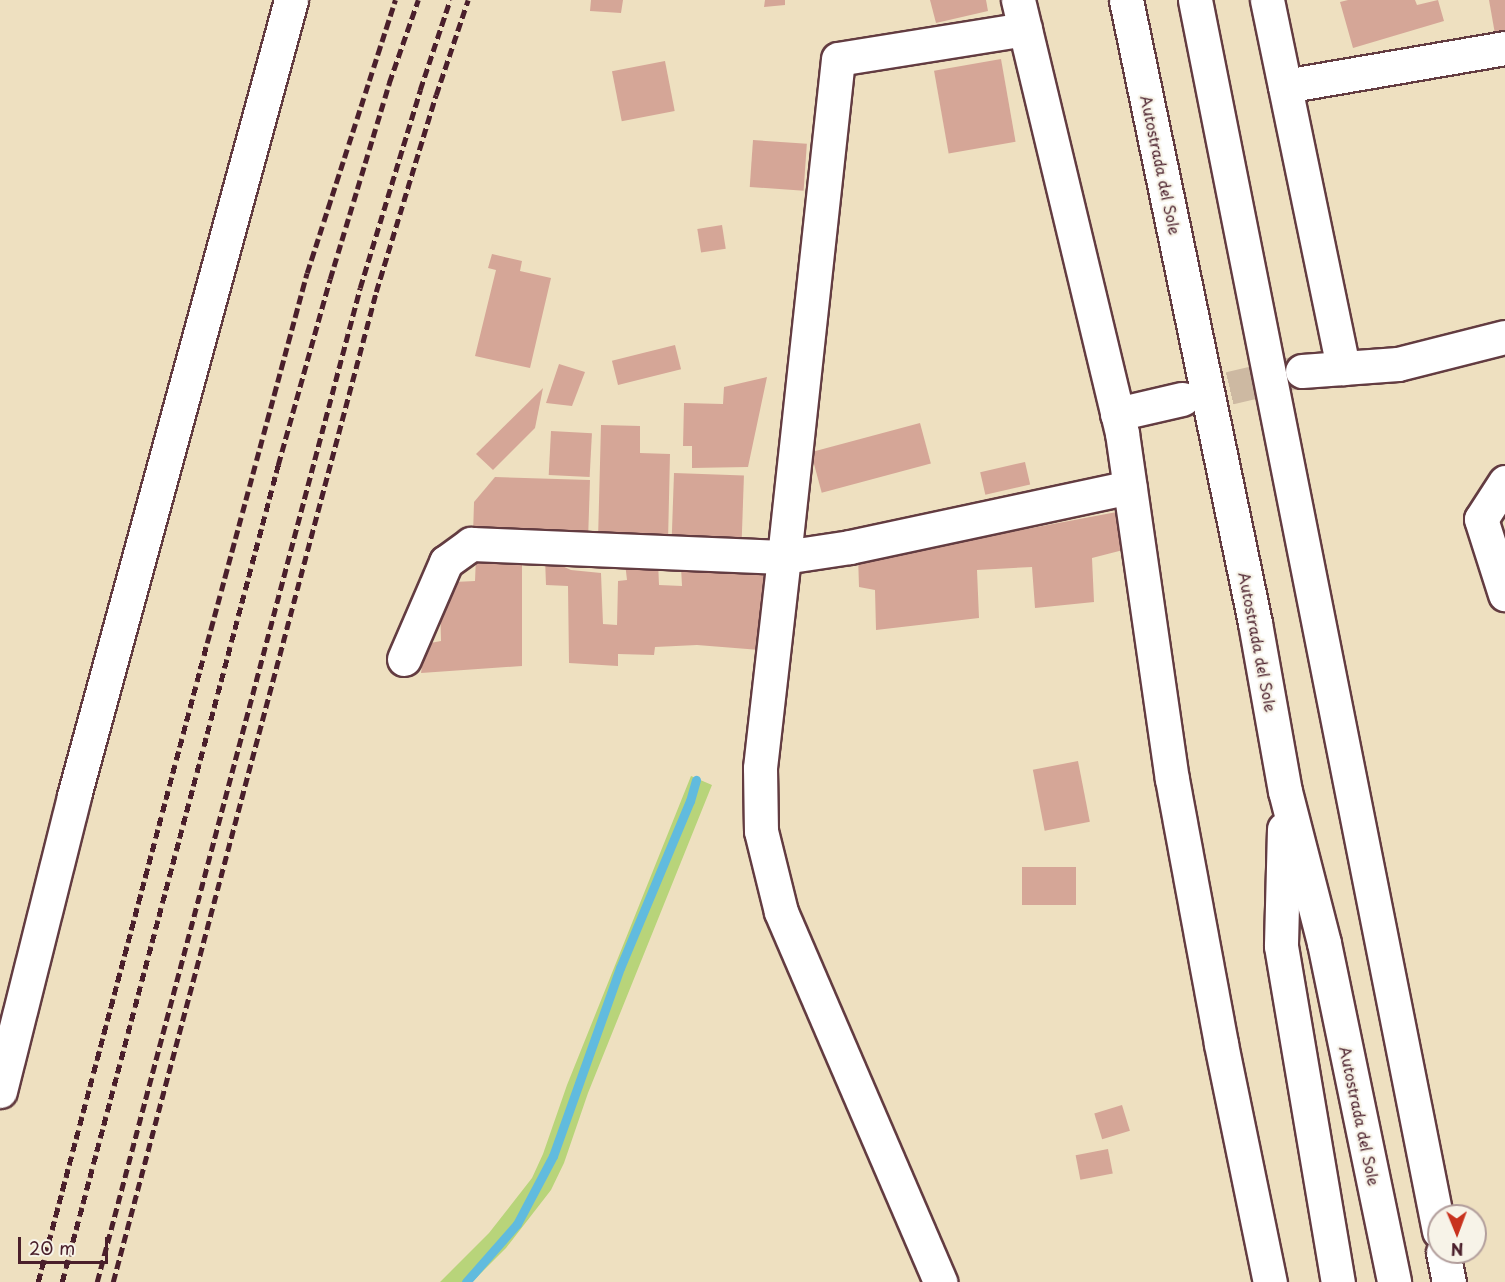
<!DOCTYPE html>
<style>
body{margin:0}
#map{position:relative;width:1505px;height:1282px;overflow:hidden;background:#eee0c0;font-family:"Playpen Sans",sans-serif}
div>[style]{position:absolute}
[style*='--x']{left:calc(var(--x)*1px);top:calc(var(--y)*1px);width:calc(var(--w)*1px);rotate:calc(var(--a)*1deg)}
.green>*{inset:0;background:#b8d47a}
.stream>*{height:9px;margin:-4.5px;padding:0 4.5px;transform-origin:4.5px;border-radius:4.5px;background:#61bbde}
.building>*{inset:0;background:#d5a697;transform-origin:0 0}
.minor-tunnel>*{height:33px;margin-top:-16.5px;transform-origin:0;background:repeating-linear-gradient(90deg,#cdb9a2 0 33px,transparent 0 49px)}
.roads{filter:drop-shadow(2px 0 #633c41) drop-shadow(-2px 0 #633c41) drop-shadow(0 2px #633c41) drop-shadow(0 -2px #633c41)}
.minor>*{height:33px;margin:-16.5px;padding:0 16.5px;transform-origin:16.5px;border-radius:16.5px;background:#fff}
.highway>*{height:33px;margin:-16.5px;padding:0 16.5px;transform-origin:16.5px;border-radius:16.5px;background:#fff}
.rail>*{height:4.5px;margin-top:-2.25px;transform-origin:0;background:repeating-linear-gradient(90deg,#4a1f2b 0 9px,transparent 0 13.5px)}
span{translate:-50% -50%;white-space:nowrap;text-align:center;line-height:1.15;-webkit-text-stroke:4.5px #f7f3e8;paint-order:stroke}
.street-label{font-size:15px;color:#4a1f2b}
.north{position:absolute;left:1427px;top:1204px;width:60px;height:60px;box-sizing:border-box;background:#f7f3e8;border:2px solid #b29e9c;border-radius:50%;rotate:179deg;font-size:16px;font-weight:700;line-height:24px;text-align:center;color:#4a1f2b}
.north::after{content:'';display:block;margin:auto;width:21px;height:27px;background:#c8321e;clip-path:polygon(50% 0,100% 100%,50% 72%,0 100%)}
.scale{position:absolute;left:18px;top:1237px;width:90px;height:27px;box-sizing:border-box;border:3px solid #4a1f2b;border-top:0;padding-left:8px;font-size:18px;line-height:21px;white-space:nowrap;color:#4a1f2b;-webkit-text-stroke:4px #f7f3e8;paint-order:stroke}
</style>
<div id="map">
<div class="green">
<div style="clip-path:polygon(691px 776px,712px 785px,588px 1093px,564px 1163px,551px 1190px,506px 1248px,472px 1282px,440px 1282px,489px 1233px,532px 1178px,543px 1154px,567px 1085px)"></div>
</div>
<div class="stream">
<div style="--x:466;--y:1282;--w:77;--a:-48.7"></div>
<div style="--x:517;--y:1224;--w:77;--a:-62.1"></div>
<div style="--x:553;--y:1156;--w:200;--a:-70.4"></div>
<div style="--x:620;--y:968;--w:181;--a:-67.3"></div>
<div style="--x:690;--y:801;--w:22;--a:-74"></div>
</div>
<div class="building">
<div style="clip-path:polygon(591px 0,623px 0,621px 13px,590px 11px)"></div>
<div style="clip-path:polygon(765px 0,785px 0,785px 5px,764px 7px)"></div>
<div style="clip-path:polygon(930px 0,986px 0,988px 11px,936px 23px)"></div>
<div style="clip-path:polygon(1348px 0,1415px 0,1417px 5px,1438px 0,1444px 21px,1353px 48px,1340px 2px)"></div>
<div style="clip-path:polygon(1489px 0,1505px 0,1505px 32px,1495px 34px)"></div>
<div style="left:1001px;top:59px;width:84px;height:68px;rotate:80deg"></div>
<div style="left:665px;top:61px;width:51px;height:54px;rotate:79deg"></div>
<div style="left:753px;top:140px;width:54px;height:47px;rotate:4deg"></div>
<div style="left:722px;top:225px;width:24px;height:25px;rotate:81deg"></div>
<div style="clip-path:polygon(492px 254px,522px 261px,520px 271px,551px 278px,530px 368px,475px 356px,496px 270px,488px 268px)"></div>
<div style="left:675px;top:345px;width:25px;height:65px;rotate:76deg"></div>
<div style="clip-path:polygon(559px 364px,585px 372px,572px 406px,546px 403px)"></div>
<div style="clip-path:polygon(767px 377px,748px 467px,692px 468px,692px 446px,683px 446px,684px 403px,723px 404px,724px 387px)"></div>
<div style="clip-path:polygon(543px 388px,535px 428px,493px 470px,476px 454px)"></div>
<div style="left:920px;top:423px;width:42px;height:113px;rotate:75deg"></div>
<div style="clip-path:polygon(601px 425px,640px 426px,640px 453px,670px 454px,668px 542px,598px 540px)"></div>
<div style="left:551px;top:431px;width:41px;height:44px;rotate:3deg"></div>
<div style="left:1025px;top:462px;width:23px;height:46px;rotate:77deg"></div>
<div style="left:674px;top:473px;width:70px;height:66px;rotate:2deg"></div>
<div style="clip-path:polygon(495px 477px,590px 480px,588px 541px,473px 534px,474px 502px)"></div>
<div style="clip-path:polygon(1122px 511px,1127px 549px,1092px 558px,1094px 602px,1035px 608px,1032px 567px,977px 570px,979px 618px,876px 630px,875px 590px,859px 587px,858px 555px,927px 548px)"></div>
<div style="clip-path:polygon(522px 556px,522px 666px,421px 673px,425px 644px,441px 641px,440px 601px,454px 582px,475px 581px,476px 557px)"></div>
<div style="clip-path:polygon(545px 558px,571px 570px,601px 573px,603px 624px,617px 625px,618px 581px,627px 580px,625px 563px,658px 561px,659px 585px,682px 586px,681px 567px,764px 570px,760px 650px,697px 645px,655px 647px,654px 655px,618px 654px,618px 666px,569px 663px,568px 586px,546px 585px)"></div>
<div style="left:1078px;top:761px;width:62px;height:46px;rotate:79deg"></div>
<div style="left:1022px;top:867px;width:54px;height:38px"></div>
<div style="left:1122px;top:1105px;width:27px;height:29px;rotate:73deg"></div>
<div style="left:1108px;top:1149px;width:25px;height:33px;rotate:79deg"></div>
</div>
<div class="minor-tunnel">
<div style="--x:1182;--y:399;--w:118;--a:-13.2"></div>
</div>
<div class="roads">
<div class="minor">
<div style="--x:1018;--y:0;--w:445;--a:76.5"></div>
<div style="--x:1122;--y:433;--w:350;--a:81.8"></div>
<div style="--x:1172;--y:779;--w:269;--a:79.5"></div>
<div style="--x:1221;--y:1044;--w:243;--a:78.4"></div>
<div style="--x:1267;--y:0;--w:376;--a:78.3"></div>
<div style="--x:1025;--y:29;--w:189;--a:170.9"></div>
<div style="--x:838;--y:59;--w:501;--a:96.19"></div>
<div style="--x:784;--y:557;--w:67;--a:-8.6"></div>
<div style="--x:850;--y:547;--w:286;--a:-12.1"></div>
<div style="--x:1285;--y:86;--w:223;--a:-9.8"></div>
<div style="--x:1302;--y:371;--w:96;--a:-4.2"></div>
<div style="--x:1398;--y:364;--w:110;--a:-14.2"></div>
<div style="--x:1117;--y:414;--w:67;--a:-13"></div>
<div style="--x:1505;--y:482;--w:44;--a:123"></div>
<div style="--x:1481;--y:519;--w:79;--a:72.3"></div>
<div style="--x:404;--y:659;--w:106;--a:-66.6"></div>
<div style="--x:446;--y:562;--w:31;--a:-36"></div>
<div style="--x:471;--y:544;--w:313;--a:2.4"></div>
<div style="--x:784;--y:557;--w:212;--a:96.5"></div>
<div style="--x:760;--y:768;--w:63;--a:89.1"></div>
<div style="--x:761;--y:831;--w:83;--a:76.1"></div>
<div style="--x:781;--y:912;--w:403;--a:66.7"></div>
<div style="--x:0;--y:1091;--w:304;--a:-75.9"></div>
<div style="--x:74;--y:796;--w:825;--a:-74.75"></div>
</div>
<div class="highway">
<div style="--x:1126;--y:0;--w:636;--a:78.3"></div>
<div style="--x:1255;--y:623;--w:171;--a:79.9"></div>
<div style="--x:1285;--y:791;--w:157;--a:75.6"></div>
<div style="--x:1324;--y:943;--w:346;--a:78.3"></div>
<div style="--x:1195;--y:0;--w:1255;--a:78.79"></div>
<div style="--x:1284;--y:829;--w:117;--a:91.5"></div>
<div style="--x:1281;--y:946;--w:341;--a:80.4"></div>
<div style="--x:1443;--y:1252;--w:31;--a:79"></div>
</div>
</div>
<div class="rail">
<div style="--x:38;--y:1282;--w:661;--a:-75.19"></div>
<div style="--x:207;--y:643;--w:383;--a:-74.9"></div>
<div style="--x:307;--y:273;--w:287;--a:-72.1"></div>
<div style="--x:62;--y:1282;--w:845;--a:-75.19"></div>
<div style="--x:278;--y:465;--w:193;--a:-74.4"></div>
<div style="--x:330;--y:279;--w:205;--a:-73.2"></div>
<div style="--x:389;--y:83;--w:88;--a:-70.7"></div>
<div style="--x:97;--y:1282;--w:1028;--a:-75.18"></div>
<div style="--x:360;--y:288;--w:207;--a:-73.1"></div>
<div style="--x:420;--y:90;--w:95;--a:-71.6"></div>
<div style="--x:113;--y:1282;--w:1024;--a:-75.12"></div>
<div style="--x:376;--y:292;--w:206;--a:-73.1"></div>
<div style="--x:436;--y:95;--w:100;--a:-71.4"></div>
</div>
<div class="street-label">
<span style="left:1161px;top:165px;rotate:78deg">Autostrada del Sole</span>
<span style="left:1258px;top:642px;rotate:79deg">Autostrada del Sole</span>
<span style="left:1360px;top:1116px;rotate:78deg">Autostrada del Sole</span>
</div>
<div class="north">N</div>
<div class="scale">20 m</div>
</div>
